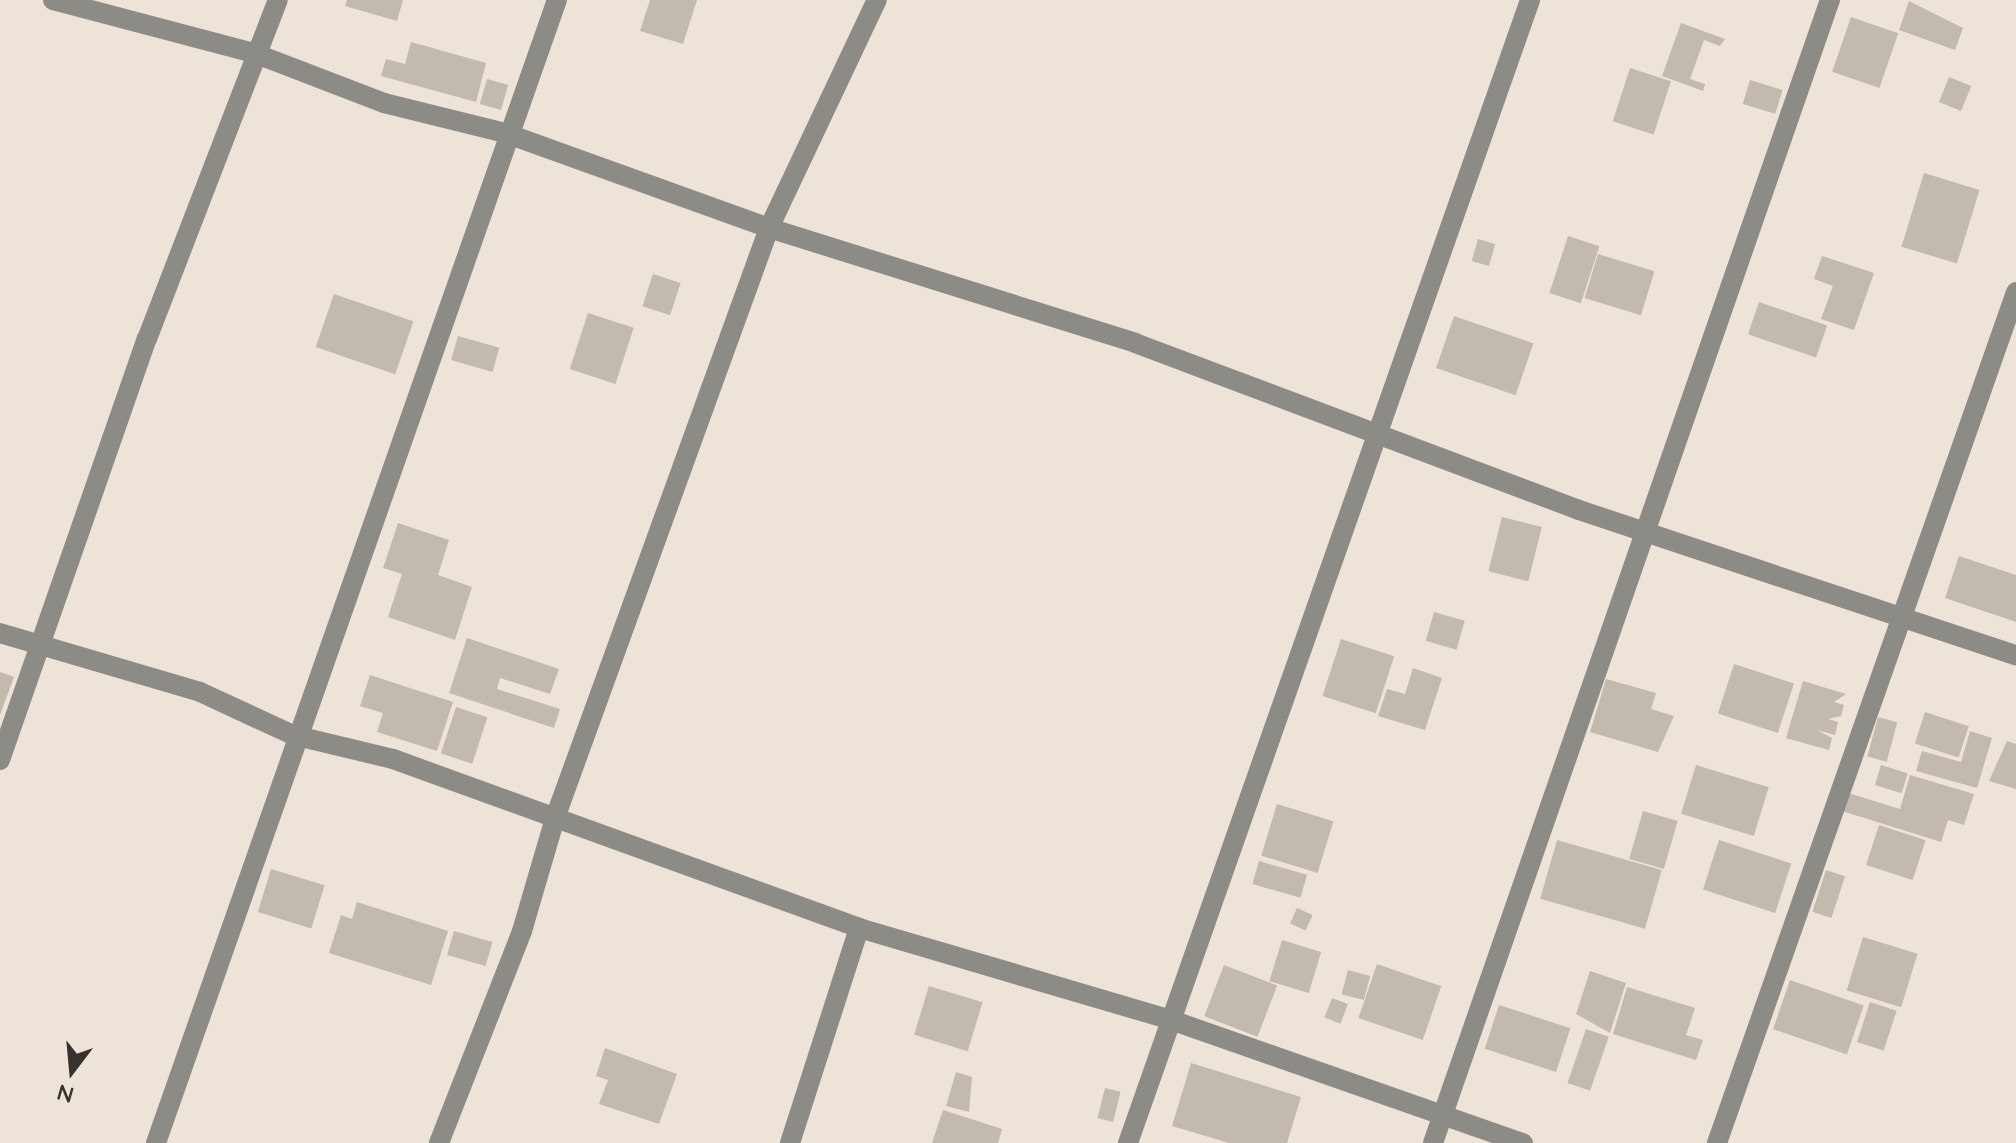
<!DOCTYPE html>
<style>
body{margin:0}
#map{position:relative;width:2016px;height:1143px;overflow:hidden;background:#ede3d8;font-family:Quicksand,sans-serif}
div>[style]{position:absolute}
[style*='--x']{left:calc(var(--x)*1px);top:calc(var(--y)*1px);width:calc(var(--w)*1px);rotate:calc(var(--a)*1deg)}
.building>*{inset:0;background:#c2baae;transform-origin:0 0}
.minor>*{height:20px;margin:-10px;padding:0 10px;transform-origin:10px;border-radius:10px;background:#8d8b86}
span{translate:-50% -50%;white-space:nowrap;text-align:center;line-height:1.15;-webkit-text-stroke:8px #ede3d8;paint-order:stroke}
.north{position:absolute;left:32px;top:1031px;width:80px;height:80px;-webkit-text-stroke:6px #ede3d8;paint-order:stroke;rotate:196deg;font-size:22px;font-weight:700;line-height:32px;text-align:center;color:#36322e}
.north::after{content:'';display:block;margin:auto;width:28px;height:36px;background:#36322e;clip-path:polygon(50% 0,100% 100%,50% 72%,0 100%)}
</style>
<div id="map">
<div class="building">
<div style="clip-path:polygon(347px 0,403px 0,397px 21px,345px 6px)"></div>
<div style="clip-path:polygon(650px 0,697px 0,683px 44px,640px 31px)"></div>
<div style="clip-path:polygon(1909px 1px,1963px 28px,1955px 50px,1899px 30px)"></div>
<div style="left:1851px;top:17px;width:50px;height:58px;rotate:19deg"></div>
<div style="clip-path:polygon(1681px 23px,1725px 39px,1720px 46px,1704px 40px,1690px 79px,1705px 84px,1703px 91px,1662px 76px)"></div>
<div style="clip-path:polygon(411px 42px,486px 63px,476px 102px,381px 76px,386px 59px,405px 64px)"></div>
<div style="left:1630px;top:68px;width:43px;height:56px;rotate:18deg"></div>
<div style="left:1949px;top:77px;width:24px;height:27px;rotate:22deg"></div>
<div style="left:487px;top:79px;width:22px;height:26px;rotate:16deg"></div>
<div style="left:1750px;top:80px;width:34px;height:25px;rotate:17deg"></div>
<div style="left:1924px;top:173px;width:58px;height:77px;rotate:17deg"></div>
<div style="left:1568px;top:236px;width:33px;height:60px;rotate:18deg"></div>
<div style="left:1478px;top:239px;width:18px;height:23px;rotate:16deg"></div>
<div style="left:1598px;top:254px;width:59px;height:46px;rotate:17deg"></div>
<div style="clip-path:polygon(1822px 256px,1874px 273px,1854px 330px,1821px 319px,1833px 286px,1814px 279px)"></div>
<div style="left:653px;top:274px;width:29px;height:34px;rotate:18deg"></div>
<div style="left:334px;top:294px;width:84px;height:56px;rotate:19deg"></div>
<div style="left:1759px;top:302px;width:72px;height:34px;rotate:19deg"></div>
<div style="left:588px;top:313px;width:48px;height:59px;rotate:18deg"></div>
<div style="left:1454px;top:316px;width:84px;height:55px;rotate:19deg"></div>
<div style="left:458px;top:336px;width:43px;height:25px;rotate:16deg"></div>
<div style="left:1502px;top:517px;width:41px;height:56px;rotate:14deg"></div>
<div style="clip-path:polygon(398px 523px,449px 540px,438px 575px,472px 587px,455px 640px,388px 617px,402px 574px,383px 568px)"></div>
<div style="clip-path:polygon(1959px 556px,2016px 575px,2016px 622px,1945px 598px)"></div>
<div style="left:1434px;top:612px;width:32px;height:30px;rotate:16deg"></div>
<div style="clip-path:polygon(467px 638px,559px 669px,550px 694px,500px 678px,497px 689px,560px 709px,554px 728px,449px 693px)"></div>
<div style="left:1341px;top:639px;width:56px;height:60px;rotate:18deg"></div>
<div style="left:1734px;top:664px;width:63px;height:52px;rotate:18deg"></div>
<div style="clip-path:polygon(1413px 668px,1442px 678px,1425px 730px,1378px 716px,1387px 689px,1405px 694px)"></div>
<div style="clip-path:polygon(0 672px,14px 677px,0 715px)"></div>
<div style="clip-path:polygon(370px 675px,453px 702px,437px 751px,377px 732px,383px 713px,360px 706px)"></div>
<div style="clip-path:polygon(1606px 679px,1656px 693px,1651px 709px,1674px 716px,1658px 752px,1590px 732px)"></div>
<div style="clip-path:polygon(1803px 681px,1846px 694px,1834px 702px,1844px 705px,1841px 716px,1828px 719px,1838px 722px,1835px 735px,1817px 730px,1832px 738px,1829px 750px,1786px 738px)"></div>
<div style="left:456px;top:707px;width:33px;height:49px;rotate:18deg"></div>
<div style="left:1925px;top:712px;width:46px;height:33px;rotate:18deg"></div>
<div style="left:1878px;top:717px;width:20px;height:41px;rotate:15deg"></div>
<div style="clip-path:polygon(1970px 731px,1992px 738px,1977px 788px,1916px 771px,1922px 751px,1961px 762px)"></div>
<div style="clip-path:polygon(2007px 741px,2016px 744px,2016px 789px,1989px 781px)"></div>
<div style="left:1696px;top:765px;width:76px;height:51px;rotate:17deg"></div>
<div style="left:1881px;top:765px;width:28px;height:21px;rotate:17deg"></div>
<div style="clip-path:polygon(1910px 775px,1974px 794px,1964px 825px,1948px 820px,1941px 842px,1842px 811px,1848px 793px,1900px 809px)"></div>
<div style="left:1277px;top:804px;width:59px;height:54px;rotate:17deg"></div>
<div style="left:1643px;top:811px;width:36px;height:50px;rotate:16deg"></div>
<div style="left:1879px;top:825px;width:49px;height:42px;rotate:18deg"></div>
<div style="left:1557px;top:840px;width:109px;height:61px;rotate:16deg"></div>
<div style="left:1719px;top:840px;width:76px;height:52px;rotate:18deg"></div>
<div style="left:1259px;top:861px;width:50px;height:24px;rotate:16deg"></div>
<div style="left:271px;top:869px;width:56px;height:45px;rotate:17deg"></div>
<div style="left:1826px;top:870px;width:20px;height:44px;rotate:18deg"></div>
<div style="clip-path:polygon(357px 902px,448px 931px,431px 985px,329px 953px,341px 915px,352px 919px)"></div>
<div style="left:1297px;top:908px;width:17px;height:17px;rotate:24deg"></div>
<div style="left:454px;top:931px;width:40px;height:25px;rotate:16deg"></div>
<div style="left:1863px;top:937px;width:57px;height:56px;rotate:17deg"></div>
<div style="left:1282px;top:940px;width:41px;height:43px;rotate:17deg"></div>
<div style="left:1377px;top:964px;width:68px;height:57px;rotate:19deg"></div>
<div style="left:1224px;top:965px;width:57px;height:55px;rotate:21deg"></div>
<div style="left:1348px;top:970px;width:23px;height:25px;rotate:15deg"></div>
<div style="clip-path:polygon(1590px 971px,1626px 983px,1610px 1033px,1576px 1014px)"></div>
<div style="left:1790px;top:980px;width:78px;height:52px;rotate:19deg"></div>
<div style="left:929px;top:986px;width:56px;height:51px;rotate:17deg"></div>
<div style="clip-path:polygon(1627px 987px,1695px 1008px,1686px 1035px,1703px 1040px,1696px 1060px,1613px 1034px)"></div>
<div style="left:1332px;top:998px;width:17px;height:21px;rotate:21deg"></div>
<div style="left:1870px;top:1002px;width:28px;height:42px;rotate:18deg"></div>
<div style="left:1499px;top:1005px;width:75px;height:46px;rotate:18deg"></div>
<div style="left:1586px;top:1029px;width:24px;height:57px;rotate:19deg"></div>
<div style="clip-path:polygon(605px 1048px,677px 1074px,659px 1124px,599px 1104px,608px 1080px,596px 1076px)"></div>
<div style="clip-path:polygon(1191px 1063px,1301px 1097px,1287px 1143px,1229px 1143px,1172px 1126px)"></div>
<div style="clip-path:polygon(956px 1072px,972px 1077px,969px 1112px,946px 1106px)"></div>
<div style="left:1105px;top:1088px;width:16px;height:31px;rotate:14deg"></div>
<div style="clip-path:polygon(943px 1110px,1002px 1129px,998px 1143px,932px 1143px)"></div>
</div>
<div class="minor">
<div style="--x:53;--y:0;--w:208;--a:14.8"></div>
<div style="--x:254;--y:53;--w:139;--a:21"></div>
<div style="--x:384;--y:103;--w:125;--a:13.9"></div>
<div style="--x:505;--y:133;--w:281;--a:19.8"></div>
<div style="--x:769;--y:228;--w:384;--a:17.4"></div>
<div style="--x:1135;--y:343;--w:474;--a:20.6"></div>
<div style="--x:1579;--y:510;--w:460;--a:18.4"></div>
<div style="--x:0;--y:633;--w:209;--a:16.4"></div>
<div style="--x:200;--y:692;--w:102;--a:24.8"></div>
<div style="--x:293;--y:735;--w:103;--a:13.5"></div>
<div style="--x:393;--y:759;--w:496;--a:19.9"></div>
<div style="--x:859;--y:928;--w:325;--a:16.4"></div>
<div style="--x:1171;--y:1020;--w:373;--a:19.3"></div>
<div style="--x:0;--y:760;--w:446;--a:-70.8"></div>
<div style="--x:147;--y:339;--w:363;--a:-68.9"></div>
<div style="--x:156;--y:1143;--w:1211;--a:-70.67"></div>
<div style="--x:439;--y:1143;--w:228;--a:-68.6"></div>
<div style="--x:522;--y:931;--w:118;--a:-73.7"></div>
<div style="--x:555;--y:818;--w:628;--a:-70.06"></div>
<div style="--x:769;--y:228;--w:252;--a:-64.7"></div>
<div style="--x:790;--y:1143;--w:226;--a:-72.2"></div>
<div style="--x:1128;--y:1143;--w:1212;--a:-70.62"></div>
<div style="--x:1433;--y:1143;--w:1210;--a:-70.85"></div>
<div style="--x:1717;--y:1143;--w:902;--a:-70.64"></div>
</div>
<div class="north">N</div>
</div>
